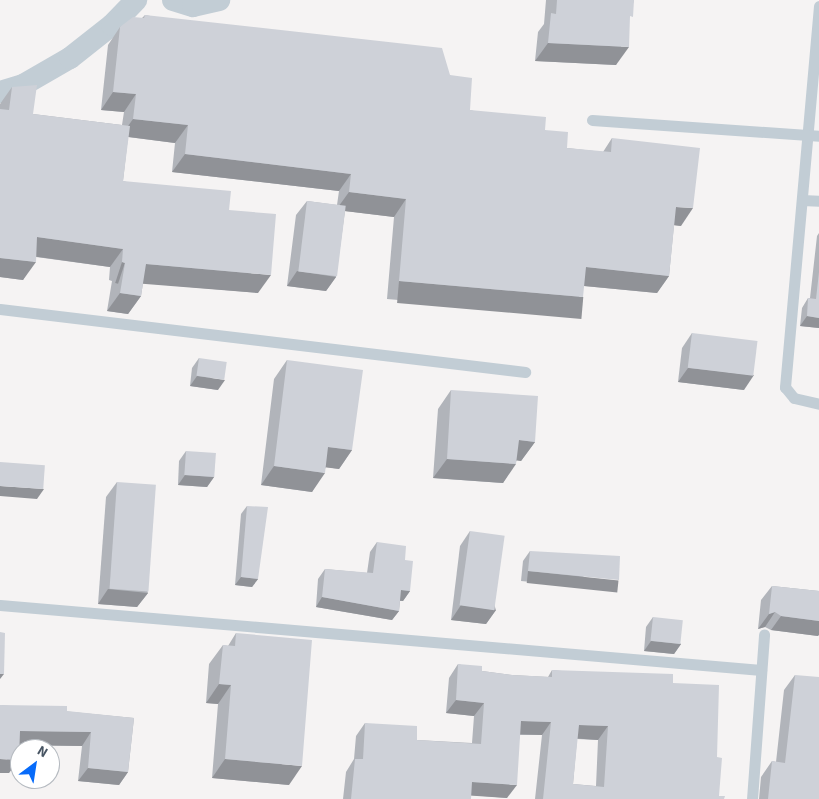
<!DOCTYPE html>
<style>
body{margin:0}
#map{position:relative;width:819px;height:799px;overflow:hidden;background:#f5f3f3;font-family:"Source Sans 3",sans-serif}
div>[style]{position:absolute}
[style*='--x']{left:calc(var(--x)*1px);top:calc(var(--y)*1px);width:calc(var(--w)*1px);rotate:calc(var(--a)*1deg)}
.lane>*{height:11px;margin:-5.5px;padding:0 5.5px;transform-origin:5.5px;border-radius:5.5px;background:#c2cdd5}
.street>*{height:22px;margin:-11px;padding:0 11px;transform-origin:11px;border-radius:11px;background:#c2cdd5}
.wall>*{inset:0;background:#b1b4ba}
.shaded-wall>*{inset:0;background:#909297;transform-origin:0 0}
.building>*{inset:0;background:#ced1d8;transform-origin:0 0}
span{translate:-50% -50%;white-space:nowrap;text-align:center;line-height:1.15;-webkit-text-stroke:4px #fff;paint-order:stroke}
.north{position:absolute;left:10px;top:739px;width:50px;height:50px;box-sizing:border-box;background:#fff;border:1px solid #b6bbc1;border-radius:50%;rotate:31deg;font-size:14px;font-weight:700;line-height:20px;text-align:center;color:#485563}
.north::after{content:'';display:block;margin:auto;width:18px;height:22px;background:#076bfa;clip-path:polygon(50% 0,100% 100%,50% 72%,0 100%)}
</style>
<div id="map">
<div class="lane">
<div style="--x:819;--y:6;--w:383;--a:95.1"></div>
<div style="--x:785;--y:387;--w:14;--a:51"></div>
<div style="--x:794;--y:398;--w:26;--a:13"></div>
<div style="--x:592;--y:120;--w:228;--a:4"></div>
<div style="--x:802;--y:200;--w:17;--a:3"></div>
<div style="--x:0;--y:309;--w:529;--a:6.84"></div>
<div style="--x:0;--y:605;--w:764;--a:4.88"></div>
<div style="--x:752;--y:799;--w:165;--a:-85.8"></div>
</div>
<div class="street">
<div style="--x:173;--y:0;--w:21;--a:17"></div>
<div style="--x:193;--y:6;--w:27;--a:-13"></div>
<div style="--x:0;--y:92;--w:24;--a:-17"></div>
<div style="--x:23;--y:85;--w:54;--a:-29.9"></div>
<div style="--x:70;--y:58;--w:53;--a:-38.2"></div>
<div style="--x:112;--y:25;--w:35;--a:-46"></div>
</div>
<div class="wall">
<div style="clip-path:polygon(546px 0,634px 0,616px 65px,535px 61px,538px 32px,544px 24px)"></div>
<div style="clip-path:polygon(145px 15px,450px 75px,470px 110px,545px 130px,567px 148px,603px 152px,612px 138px,681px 226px,674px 225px,669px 276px,657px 293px,584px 286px,571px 315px,387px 299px,394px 217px,345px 211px,336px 277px,326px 291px,287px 286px,296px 215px,307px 201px,337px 205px,339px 191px,172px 172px,175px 143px,128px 137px,123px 181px,229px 210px,258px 293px,143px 283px,141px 296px,128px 314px,107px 311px,112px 281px,109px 280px,110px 267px,36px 257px,23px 280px,0 277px,0 104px,12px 87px,33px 114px,122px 125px,124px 112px,101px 110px,108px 45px,120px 27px,142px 18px)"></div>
<div style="clip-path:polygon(819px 233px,819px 328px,800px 326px,802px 308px,808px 298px,810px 298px,817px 236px)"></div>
<div style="clip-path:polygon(692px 333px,744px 390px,678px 382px,682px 348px)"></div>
<div style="clip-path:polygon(199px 358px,218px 390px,190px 386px,192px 368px)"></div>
<div style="clip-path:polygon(287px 360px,352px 450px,339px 469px,326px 467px,312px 492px,261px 485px,274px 379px)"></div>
<div style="clip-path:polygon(451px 390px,535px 442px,521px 461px,517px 460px,503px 483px,433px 478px,438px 409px)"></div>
<div style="clip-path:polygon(186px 451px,214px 477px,207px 487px,178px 485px,179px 461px)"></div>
<div style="clip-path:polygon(117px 482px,148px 593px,137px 607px,98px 604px,106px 497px)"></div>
<div style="clip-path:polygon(247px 506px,258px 579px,252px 587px,235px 585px,241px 514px)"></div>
<div style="clip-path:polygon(470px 531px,496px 610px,486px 624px,451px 620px,460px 546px)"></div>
<div style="clip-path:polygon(377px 542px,405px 560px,410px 591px,403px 601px,400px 601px,399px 611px,392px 620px,316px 607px,318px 579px,325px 569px,367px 573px,370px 552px)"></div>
<div style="clip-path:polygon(530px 551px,612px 590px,521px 581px,523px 561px)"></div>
<div style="clip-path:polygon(772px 586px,819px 591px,818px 636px,771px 630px,765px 627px,758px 629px,761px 600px)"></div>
<div style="clip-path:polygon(653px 617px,681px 644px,674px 654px,644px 651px,646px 627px)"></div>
<div style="clip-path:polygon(236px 633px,289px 785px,212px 778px,218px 704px,206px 703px,209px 664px,223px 645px,228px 646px)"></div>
<div style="clip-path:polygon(evenodd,458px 664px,482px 671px,512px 675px,548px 677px,552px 670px,673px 683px,717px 757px,719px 796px,724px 799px,535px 799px,542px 735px,520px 735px,507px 798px,471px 795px,471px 799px,343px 799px,346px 772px,354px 759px,356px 736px,365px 723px,417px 740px,472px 743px,474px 716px,446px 713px,449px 678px,458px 664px,577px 739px,598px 740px,596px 786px,573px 784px,577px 739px)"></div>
<div style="clip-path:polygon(795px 675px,819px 799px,759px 799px,761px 777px,772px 761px,776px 762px,784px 690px)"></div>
<div style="clip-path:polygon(0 705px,134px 718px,128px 772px,119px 785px,78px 781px,82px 746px,20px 745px,9px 773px)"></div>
</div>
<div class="shaded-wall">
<div style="clip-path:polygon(548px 43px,629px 47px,616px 65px,535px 61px)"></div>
<div style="clip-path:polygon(113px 92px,136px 94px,124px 112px,101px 110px)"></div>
<div style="clip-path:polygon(133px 119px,188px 125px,175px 143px,121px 136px)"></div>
<div style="clip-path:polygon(185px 154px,351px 174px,339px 191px,172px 172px)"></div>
<div style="clip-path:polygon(349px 192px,406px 199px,394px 217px,336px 210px)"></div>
<div style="clip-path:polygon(676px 207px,693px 208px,681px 226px,664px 224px)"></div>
<div style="clip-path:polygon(37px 237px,123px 249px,110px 267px,24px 255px)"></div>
<div style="clip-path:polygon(0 258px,36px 262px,23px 280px,0 277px)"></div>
<div style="left:122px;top:262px;width:3px;height:22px;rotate:18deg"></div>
<div style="clip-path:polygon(146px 264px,271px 275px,258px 293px,133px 283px)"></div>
<div style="clip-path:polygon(586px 267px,669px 276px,657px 293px,574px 285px)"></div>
<div style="clip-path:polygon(297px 271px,336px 277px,326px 291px,287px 286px)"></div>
<div style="left:399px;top:281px;width:185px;height:22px;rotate:5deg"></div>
<div style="clip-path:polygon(120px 293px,141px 296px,128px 314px,107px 311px)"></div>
<div style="clip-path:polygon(807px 316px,819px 318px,819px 328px,800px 326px)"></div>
<div style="clip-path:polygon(688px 368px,754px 375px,744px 390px,678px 382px)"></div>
<div style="clip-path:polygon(197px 376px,225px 380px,218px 390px,190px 386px)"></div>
<div style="clip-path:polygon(519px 440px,535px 442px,521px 461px,506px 459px)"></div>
<div style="clip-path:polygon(328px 447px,352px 450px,339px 469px,315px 466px)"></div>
<div style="clip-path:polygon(447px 459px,516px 464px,503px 483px,433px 478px)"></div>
<div style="clip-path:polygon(274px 466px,325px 473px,312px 492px,261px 485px)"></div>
<div style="clip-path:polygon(185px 475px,214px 477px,207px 487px,178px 485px)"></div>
<div style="clip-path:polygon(0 486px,44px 489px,37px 499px,0 496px)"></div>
<div style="left:528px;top:571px;width:91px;height:12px;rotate:6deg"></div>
<div style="clip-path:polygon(241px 577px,258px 579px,252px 587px,235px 585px)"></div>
<div style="clip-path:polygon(108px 589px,148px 593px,137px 607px,98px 604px)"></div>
<div style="clip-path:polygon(401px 590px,410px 591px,403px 601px,394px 600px)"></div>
<div style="clip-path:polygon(322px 597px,399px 611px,392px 620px,316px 607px)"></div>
<div style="clip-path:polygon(461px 605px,496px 610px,486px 624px,451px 620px)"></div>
<div style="clip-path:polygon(775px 612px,765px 627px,758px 629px,769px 614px)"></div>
<div style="clip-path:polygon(781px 616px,819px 621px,819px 635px,818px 636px,771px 630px)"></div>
<div style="clip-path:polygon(651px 641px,681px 644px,674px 654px,644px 651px)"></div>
<div style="clip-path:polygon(0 674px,4px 674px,0 679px)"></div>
<div style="clip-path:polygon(219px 684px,231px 685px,218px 704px,206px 703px)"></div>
<div style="clip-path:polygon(456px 700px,484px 703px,474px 716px,446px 713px)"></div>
<div style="clip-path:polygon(521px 721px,551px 722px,542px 735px,512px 734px)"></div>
<div style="clip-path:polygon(579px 725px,608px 726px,598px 740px,570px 738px)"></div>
<div style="clip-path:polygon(20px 731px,91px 732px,82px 746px,11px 745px)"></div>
<div style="clip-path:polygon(0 759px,19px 760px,9px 773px,0 773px)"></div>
<div style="clip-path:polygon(225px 759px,302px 766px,289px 785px,212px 778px)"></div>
<div style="clip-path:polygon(88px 768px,128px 772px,119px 785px,78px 781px)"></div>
<div style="clip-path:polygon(472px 782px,517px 785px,507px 798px,462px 795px)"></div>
</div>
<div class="building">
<div style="clip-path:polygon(557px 0,634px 0,633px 17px,630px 16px,629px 47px,548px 43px,551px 13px,556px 14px)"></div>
<div style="clip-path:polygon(145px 15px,442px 48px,450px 75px,472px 78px,470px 110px,546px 117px,545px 130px,568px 132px,567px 148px,611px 152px,612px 138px,700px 148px,693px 208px,676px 207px,669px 276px,586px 267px,583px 297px,399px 281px,406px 199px,349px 192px,351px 174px,185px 154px,188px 125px,133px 119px,136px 94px,113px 92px,120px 27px,133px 17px,144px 18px)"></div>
<div style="clip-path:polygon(37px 85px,33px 114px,130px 126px,123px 181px,231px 191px,229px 210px,276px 214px,271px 275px,146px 264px,141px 296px,120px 293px,125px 263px,122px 262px,123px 249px,37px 237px,36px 262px,0 258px,0 109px,9px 110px,12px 87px)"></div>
<div style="left:307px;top:201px;width:39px;height:71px;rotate:7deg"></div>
<div style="clip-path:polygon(819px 272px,819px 318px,807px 316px,808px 298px,816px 299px)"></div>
<div style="left:692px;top:333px;width:66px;height:35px;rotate:7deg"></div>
<div style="left:199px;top:358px;width:28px;height:18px;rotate:8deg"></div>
<div style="clip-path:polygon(287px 360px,363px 370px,352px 450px,328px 447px,325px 473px,274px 466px)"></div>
<div style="clip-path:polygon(451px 390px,538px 396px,535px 442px,519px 440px,516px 464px,447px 459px)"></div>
<div style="left:186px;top:451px;width:30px;height:24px;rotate:4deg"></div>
<div style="left:0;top:462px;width:45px;height:24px;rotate:4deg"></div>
<div style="left:117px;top:482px;width:39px;height:107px;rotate:4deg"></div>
<div style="clip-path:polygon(247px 506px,268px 507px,258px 579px,241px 577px)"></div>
<div style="left:470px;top:531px;width:35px;height:75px;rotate:8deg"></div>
<div style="clip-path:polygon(377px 542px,406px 546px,405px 560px,413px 561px,410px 591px,401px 590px,399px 611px,322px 597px,325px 569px,373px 573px)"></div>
<div style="clip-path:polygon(530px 551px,620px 556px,619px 580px,528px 571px)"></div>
<div style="clip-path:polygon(772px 586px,819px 591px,819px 621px,781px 616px,775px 612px,769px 614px)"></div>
<div style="left:653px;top:617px;width:30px;height:24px;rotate:6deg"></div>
<div style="clip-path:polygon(0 632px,5px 633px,4px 674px,0 674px)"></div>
<div style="clip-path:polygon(236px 633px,312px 640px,302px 766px,225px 759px,231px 685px,219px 684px,223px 645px,235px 646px)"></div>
<div style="clip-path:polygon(evenodd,458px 664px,482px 666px,482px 671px,512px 675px,552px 677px,552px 670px,673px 674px,673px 683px,719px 685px,717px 757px,722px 758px,719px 796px,725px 796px,724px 799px,543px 799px,551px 722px,521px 721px,517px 785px,472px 782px,471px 799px,351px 799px,355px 759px,363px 759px,365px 723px,417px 726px,417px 740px,481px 744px,484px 703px,456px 700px,458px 664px,579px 725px,608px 726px,604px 787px,573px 784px,579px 725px)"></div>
<div style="clip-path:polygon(795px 675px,819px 677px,819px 799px,768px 799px,772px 761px,785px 763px)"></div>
<div style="clip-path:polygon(0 705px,67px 706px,67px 711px,134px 718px,128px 772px,88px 768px,91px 732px,20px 731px,19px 760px,0 759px)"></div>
</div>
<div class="north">N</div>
</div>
